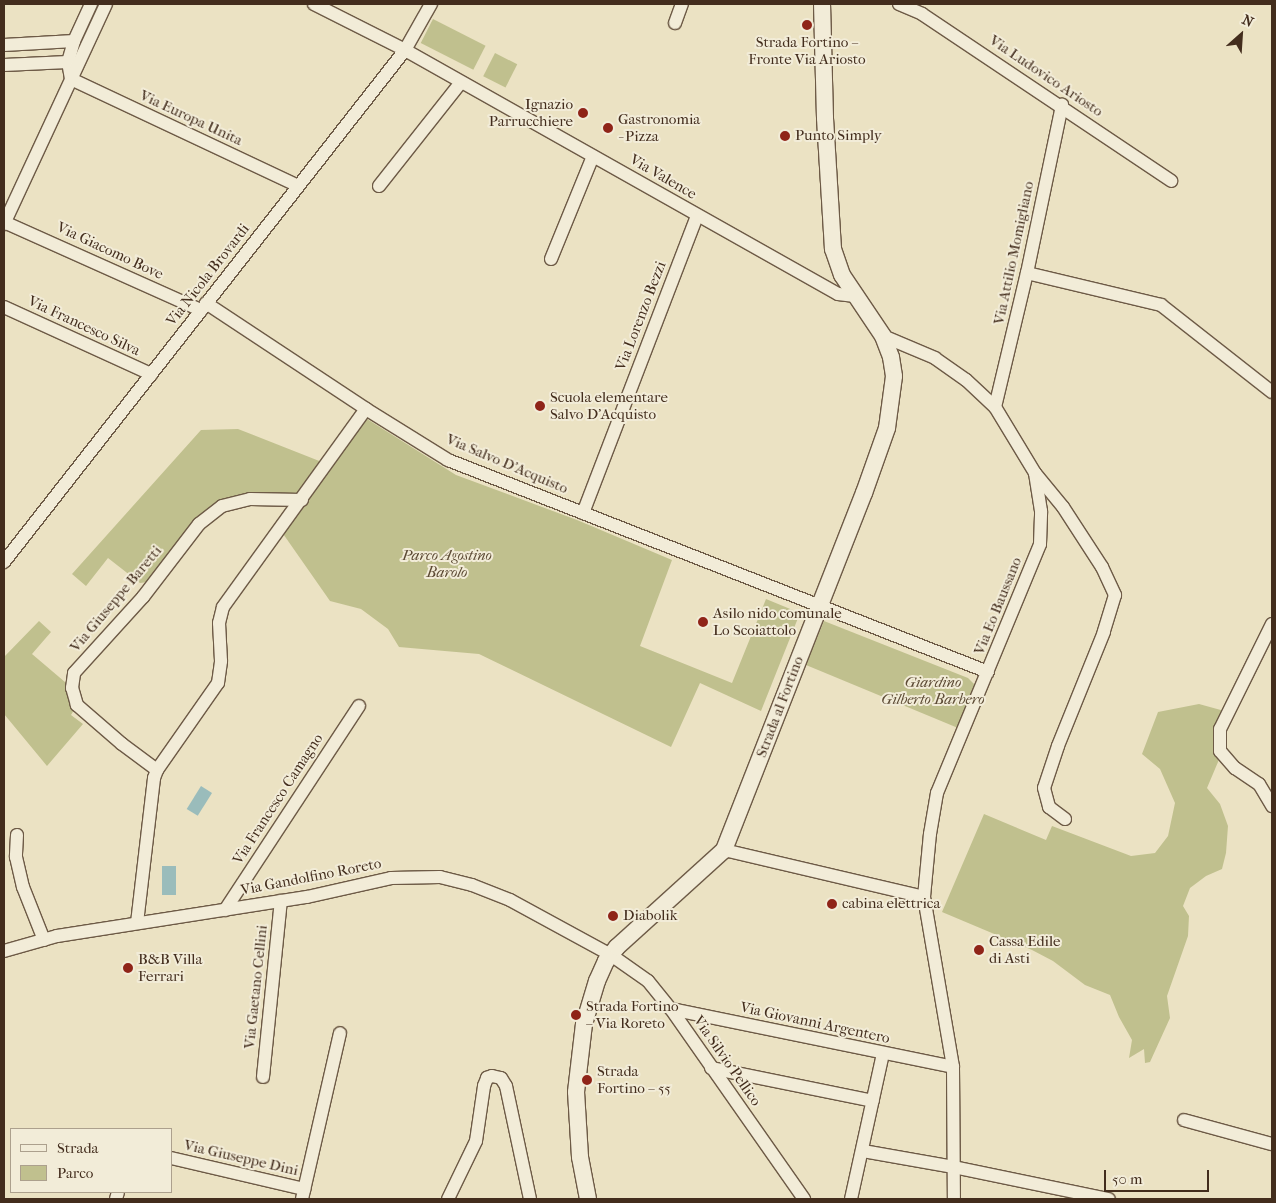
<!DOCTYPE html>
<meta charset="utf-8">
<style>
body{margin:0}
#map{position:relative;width:1276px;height:1203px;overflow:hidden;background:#ebe2c3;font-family:"IM FELL French Canon",serif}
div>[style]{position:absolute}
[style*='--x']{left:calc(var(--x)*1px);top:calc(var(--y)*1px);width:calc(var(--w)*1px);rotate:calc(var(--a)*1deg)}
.green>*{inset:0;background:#c0c08e;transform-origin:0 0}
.water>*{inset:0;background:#9abcbb;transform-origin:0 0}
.roads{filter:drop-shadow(1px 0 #6d5a46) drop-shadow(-1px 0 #6d5a46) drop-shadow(0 1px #6d5a46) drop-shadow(0 -1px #6d5a46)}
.minor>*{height:12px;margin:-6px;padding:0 6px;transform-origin:6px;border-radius:6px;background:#f2ecd8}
.tertiary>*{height:16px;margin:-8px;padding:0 8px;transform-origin:8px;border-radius:8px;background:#f2ecd8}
.dots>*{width:14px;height:14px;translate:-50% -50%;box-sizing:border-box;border:2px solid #f2ecd8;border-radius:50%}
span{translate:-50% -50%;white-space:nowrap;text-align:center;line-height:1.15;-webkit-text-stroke:4px #f2ecd8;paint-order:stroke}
.poi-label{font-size:15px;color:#432d1d}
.right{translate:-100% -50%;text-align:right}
.left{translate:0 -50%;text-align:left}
.street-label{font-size:15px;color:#432d1d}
.park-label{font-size:15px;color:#5c4a34;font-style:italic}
.frame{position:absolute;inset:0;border:5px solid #432d1d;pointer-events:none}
.legend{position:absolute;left:10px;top:1128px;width:162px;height:65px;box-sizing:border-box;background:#f2ecd8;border:1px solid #aca08d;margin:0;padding:6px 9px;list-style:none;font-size:15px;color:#432d1d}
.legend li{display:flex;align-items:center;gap:10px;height:25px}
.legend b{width:25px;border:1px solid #aca08d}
.north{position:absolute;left:1216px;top:10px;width:50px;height:50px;-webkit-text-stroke:4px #f2ecd8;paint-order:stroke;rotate:26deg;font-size:14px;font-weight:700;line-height:20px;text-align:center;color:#432d1d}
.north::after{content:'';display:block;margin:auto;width:18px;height:22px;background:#432d1d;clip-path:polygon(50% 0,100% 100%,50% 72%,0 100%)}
.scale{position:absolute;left:1104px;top:1170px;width:105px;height:22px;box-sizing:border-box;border:2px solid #432d1d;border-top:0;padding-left:6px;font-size:15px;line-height:18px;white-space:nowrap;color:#432d1d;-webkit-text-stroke:4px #f2ecd8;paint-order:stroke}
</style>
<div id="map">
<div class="green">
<div style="left:433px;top:19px;width:59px;height:27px;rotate:27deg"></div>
<div style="left:495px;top:53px;width:25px;height:26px;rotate:27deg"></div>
<div style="clip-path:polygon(367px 419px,456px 475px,577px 520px,672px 560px,640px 646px,732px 683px,766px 599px,800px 613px,761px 711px,700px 683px,671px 747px,479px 654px,399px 647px,388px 629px,361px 609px,330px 601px,279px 528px,301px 500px,222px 506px,155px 581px,140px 583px,108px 558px,86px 586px,72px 574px,201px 430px,238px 429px,332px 466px)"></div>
<div style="clip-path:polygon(39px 621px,51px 632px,32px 654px,72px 688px,77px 705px,71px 715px,83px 724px,47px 766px,4px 714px,4px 657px)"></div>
<div style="clip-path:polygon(824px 621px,968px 678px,975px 685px,958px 728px,806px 665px)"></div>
<div style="clip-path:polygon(1199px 704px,1228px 712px,1218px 762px,1207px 788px,1220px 804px,1228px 826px,1226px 853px,1222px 869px,1206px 876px,1190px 888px,1183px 906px,1189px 916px,1188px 936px,1167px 996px,1170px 1018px,1150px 1062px,1145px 1063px,1144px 1049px,1129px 1058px,1132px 1040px,1119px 1017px,1110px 995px,1085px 985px,1053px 961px,1032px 950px,942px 912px,984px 814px,1046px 840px,1052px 826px,1131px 856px,1155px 853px,1168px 836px,1175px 803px,1160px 769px,1142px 754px,1158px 712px)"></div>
</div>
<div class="water">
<div style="left:201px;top:786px;width:13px;height:27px;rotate:32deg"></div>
<div style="left:162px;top:866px;width:14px;height:29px"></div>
</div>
<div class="roads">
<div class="minor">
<div style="--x:314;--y:4;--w:102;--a:26.8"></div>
<div style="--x:405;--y:50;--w:497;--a:29.4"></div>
<div style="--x:838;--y:294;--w:17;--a:7"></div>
<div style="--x:899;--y:4;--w:25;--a:23"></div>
<div style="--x:922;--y:14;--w:300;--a:33.8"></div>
<div style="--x:675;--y:23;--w:20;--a:-70"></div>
<div style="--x:4;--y:45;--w:70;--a:-3.3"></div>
<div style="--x:4;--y:65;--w:64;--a:-2.7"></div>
<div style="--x:71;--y:79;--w:251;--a:25.2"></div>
<div style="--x:71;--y:79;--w:17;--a:-100"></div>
<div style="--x:68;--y:62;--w:22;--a:-74"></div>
<div style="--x:74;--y:41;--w:41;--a:-65.3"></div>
<div style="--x:379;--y:186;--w:132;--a:-51.7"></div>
<div style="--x:4;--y:222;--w:216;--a:24.1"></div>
<div style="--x:4;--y:224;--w:242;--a:-65.1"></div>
<div style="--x:551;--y:259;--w:111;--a:-67.8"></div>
<div style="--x:1027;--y:273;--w:138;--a:13.4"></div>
<div style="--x:1161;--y:305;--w:141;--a:38.1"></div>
<div style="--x:206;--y:303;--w:192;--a:33.5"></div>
<div style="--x:366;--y:409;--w:97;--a:31.9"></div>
<div style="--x:448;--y:460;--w:580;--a:21.43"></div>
<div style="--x:4;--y:307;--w:162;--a:24.5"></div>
<div style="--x:995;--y:407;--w:138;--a:-76.6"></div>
<div style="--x:1027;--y:273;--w:172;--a:-78.2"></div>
<div style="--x:1035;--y:473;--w:44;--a:50.5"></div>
<div style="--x:1063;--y:507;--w:72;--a:57"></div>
<div style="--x:1102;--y:567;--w:31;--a:65"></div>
<div style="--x:1115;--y:595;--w:39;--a:107"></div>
<div style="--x:1104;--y:632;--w:123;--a:112"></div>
<div style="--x:1058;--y:746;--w:44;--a:108.4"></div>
<div style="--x:1044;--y:788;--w:20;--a:75"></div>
<div style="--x:1049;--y:807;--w:20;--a:37"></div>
<div style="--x:583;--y:513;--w:318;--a:-69"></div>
<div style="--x:4;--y:562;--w:650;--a:-51.93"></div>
<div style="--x:405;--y:50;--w:53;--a:-60.5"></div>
<div style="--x:1272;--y:624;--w:117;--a:116.3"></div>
<div style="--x:1220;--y:729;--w:22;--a:90"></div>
<div style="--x:1220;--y:751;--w:23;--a:49"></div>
<div style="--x:1235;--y:768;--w:29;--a:34"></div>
<div style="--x:1259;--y:784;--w:26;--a:59"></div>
<div style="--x:157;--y:770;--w:44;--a:-143.4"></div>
<div style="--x:122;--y:744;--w:60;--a:-139.1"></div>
<div style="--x:77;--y:705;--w:18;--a:-106"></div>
<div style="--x:72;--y:688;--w:15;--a:-82"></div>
<div style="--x:74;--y:673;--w:103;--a:-47.8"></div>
<div style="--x:143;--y:597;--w:92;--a:-52.5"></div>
<div style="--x:199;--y:524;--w:29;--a:-38"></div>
<div style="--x:222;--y:506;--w:29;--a:-14"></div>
<div style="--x:250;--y:499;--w:52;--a:1.1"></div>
<div style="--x:17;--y:835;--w:22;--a:93"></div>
<div style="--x:16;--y:857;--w:31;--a:77"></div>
<div style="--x:23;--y:887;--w:57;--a:68.4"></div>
<div style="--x:724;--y:850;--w:205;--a:13.2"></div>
<div style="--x:924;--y:897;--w:63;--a:-84.6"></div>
<div style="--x:930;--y:834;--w:42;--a:-80.3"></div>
<div style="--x:937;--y:793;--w:269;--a:-67.5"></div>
<div style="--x:1040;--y:544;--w:33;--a:-88"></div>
<div style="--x:1041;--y:511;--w:38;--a:-99"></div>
<div style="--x:1035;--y:473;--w:77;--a:-121.2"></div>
<div style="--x:995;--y:407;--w:40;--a:-137"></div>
<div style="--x:966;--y:380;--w:38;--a:-145"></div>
<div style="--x:935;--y:358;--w:56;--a:-157.1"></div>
<div style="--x:924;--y:897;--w:172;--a:80.3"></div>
<div style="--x:953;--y:1067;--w:132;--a:89.6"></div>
<div style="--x:225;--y:910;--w:244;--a:-56.7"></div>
<div style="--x:137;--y:923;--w:146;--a:-83.3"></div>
<div style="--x:154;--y:778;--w:9;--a:-69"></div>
<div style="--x:157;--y:770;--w:106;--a:-55"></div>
<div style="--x:218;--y:683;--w:22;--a:-82"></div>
<div style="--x:221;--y:661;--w:38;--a:-93"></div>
<div style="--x:219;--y:623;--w:16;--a:-76"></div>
<div style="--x:223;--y:607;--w:244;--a:-54.2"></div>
<div style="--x:4;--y:951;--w:55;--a:-15.8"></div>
<div style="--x:57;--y:936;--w:253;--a:-8.9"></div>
<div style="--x:307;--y:897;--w:86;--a:-12.7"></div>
<div style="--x:391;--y:878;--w:49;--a:-1.2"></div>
<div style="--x:440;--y:877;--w:33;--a:14"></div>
<div style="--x:472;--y:885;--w:41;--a:21.5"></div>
<div style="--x:510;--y:900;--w:115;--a:28.6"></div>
<div style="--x:611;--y:955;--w:45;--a:35.1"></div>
<div style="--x:648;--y:981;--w:36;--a:51"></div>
<div style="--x:671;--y:1009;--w:232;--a:55"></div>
<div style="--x:671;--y:1009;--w:288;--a:11.6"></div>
<div style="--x:711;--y:1068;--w:165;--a:11.5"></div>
<div style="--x:263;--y:1077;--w:177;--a:-84.2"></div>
<div style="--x:1184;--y:1120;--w:91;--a:15.3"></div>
<div style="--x:863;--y:1151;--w:92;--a:10"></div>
<div style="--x:954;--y:1167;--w:158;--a:11.7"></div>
<div style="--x:171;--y:1158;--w:137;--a:13.1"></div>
<div style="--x:116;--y:1199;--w:7;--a:-74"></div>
<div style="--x:302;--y:1199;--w:170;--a:-77.1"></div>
<div style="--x:448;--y:1199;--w:64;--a:-64.2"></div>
<div style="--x:476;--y:1141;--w:56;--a:-81.7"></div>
<div style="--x:484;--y:1086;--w:9;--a:-69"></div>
<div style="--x:487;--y:1078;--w:5;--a:-22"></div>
<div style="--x:492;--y:1076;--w:9;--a:13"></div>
<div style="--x:501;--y:1078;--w:9;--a:58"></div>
<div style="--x:506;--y:1086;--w:116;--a:78"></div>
<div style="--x:851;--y:1199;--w:148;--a:-77.6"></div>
</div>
<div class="tertiary">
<div style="--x:588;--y:1199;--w:43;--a:-100.8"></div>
<div style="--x:580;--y:1157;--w:65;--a:-93.5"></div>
<div style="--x:576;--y:1092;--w:68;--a:-83.3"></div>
<div style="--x:584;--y:1024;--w:45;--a:-73.2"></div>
<div style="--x:597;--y:981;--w:22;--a:-66"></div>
<div style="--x:606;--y:961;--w:18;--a:-52"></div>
<div style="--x:617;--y:947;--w:144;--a:-42.2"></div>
<div style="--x:724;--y:850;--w:383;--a:-68.6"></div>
<div style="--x:864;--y:493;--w:69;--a:-70.5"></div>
<div style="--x:887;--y:428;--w:52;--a:-82.3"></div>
<div style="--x:894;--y:376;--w:19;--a:-99"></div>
<div style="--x:891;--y:357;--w:22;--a:-111"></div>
<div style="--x:883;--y:336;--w:73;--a:-123.9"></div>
<div style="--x:842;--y:275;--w:28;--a:-109"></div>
<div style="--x:833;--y:249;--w:131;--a:-93.5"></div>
<div style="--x:825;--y:118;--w:114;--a:-91.5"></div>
</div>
</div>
<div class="dots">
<div style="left:807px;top:25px;background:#8f2418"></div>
<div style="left:583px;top:113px;background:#8f2418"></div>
<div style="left:608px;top:128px;background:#8f2418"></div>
<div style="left:785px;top:136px;background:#8f2418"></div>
<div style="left:540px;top:406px;background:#8f2418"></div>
<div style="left:703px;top:622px;background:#8f2418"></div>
<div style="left:832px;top:904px;background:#8f2418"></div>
<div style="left:613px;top:916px;background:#8f2418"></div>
<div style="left:979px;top:950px;background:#8f2418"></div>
<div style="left:128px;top:968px;background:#8f2418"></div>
<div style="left:576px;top:1015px;background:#8f2418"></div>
<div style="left:587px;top:1080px;background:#8f2418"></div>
</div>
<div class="poi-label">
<span style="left:807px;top:51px">Strada Fortino –<br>Fronte Via Ariosto</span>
<span class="right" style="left:573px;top:113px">Ignazio<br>Parrucchiere</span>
<span class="left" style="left:618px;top:128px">Gastronomia<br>- Pizza</span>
<span class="left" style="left:795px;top:136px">Punto Simply</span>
<span class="left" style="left:550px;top:406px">Scuola elementare<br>Salvo D'Acquisto</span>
<span class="left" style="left:713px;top:622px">Asilo nido comunale<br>Lo Scoiattolo</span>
<span class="left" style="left:842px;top:904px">cabina elettrica</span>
<span class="left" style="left:623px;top:916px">Diabolik</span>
<span class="left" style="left:989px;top:950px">Cassa Edile<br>di Asti</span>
<span class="left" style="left:138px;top:968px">B&amp;B Villa<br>Ferrari</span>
<span class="left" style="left:586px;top:1015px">Strada Fortino<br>– Via Roreto</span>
<span class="left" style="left:597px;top:1080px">Strada<br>Fortino – 55</span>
</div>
<div class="street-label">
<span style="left:1046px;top:76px;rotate:34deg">Via Ludovico Ariosto</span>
<span style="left:191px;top:118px;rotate:25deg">Via Europa Unita</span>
<span style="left:663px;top:177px;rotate:30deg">Via Valence</span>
<span style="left:110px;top:251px;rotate:25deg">Via Giacomo Bove</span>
<span style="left:1014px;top:253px;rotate:-78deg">Via Attilio Momigliano</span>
<span style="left:208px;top:275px;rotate:-52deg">Via Nicola Brovardi</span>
<span style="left:641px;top:316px;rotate:-69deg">Via Lorenzo Bezzi</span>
<span style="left:84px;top:326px;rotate:25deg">Via Francesco Silva</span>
<span style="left:507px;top:464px;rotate:23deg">Via Salvo D'Acquisto</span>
<span style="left:116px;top:599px;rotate:-50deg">Via Giuseppe Baretti</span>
<span style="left:998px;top:606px;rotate:-68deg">Via Eo Baussano</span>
<span style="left:780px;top:707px;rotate:-69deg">Strada al Fortino</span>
<span style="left:278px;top:799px;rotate:-57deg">Via Francesco Camagno</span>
<span style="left:311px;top:877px;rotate:-11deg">Via Gandolfino Roreto</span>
<span style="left:256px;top:987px;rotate:-84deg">Via Gaetano Cellini</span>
<span style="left:815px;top:1023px;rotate:12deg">Via Giovanni Argentero</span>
<span style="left:727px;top:1061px;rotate:55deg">Via Silvio Pellico</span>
<span style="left:241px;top:1158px;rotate:13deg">Via Giuseppe Dini</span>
</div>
<div class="park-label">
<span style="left:447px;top:564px">Parco Agostino<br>Barolo</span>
<span style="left:933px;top:691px">Giardino<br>Gilberto Barbero</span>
</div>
<div class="frame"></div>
<ul class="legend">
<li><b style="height:6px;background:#f2ecd8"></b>Strada</li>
<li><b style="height:14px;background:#c0c08e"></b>Parco</li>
</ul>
<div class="north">N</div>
<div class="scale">50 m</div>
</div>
